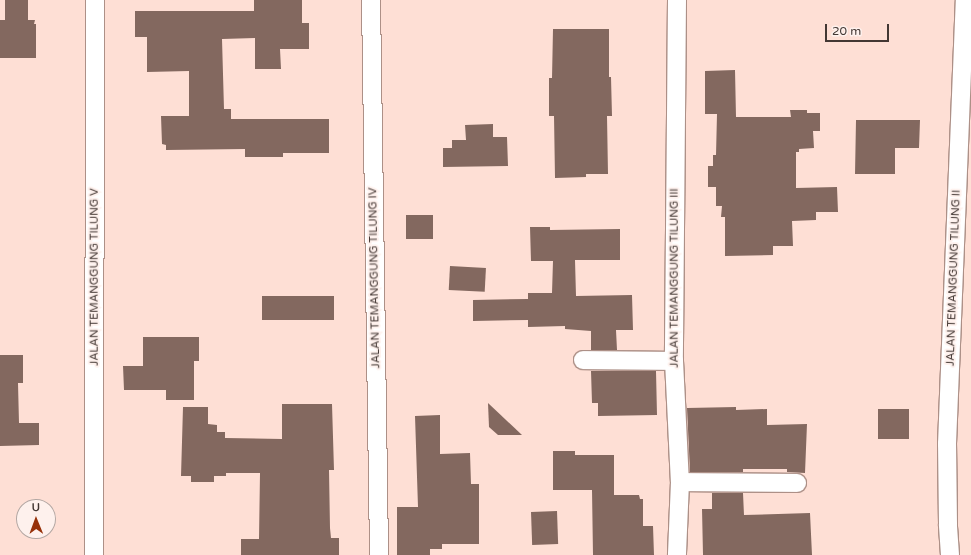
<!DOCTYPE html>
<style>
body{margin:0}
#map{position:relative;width:971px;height:555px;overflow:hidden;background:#fedfd5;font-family:"Varela Round",sans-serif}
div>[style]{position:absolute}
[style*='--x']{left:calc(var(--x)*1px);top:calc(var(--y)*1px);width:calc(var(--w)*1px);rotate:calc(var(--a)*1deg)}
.building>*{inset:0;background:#83685f;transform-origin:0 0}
.roads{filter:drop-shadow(1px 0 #ad9087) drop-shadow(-1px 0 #ad9087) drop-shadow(0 1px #ad9087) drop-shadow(0 -1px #ad9087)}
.minor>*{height:18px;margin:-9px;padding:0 9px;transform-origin:9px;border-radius:9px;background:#fff}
span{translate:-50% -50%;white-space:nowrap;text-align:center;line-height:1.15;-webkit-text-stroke:4px #fef1ed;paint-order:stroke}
.street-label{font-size:11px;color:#433733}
.north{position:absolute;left:16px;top:499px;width:40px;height:40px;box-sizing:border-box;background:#fef1ed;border:1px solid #b3a7a3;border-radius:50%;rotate:359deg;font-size:11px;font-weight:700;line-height:16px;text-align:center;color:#433733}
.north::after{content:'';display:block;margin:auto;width:14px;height:18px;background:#973109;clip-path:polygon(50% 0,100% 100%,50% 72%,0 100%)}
.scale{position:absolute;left:825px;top:24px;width:64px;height:18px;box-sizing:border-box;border:2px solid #433733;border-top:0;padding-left:5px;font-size:12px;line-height:14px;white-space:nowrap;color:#433733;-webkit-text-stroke:3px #fef1ed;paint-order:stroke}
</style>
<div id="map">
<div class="building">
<div style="clip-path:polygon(5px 0,28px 0,28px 20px,35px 20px,34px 24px,36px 24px,36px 58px,0 58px,0 20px,5px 20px)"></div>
<div style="clip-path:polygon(254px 0,302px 0,302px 23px,309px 23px,309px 49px,280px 49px,281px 69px,255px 69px,255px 38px,222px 39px,224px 109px,231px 109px,231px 119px,329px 119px,329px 153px,283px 153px,283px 157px,245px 157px,245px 149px,166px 150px,166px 145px,162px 144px,161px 116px,189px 116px,189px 71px,147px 72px,147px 37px,135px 37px,135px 11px,254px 11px)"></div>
<div style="clip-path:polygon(553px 29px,609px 29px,609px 77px,611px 77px,612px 116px,607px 116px,608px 174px,586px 174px,586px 177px,555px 178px,554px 116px,549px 116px,549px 78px,552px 78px)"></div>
<div style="clip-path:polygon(735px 70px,736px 117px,791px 117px,790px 110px,807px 110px,807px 113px,820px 113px,820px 131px,813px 131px,814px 148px,799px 149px,799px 152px,796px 152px,796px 188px,837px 187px,838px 212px,816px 212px,816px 220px,792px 221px,793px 246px,773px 246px,773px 255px,725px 256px,725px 217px,721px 217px,722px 206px,716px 206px,716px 187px,708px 187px,708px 166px,713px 166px,713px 155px,716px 155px,717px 114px,705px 114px,705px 71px)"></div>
<div style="clip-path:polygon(856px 120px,920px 120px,919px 148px,895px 148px,895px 174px,855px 174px)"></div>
<div style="clip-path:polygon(493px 124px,493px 137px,507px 137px,508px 166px,443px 167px,443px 148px,452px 148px,452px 140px,466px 140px,465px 125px)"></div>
<div style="left:406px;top:215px;width:27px;height:24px"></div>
<div style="clip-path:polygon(530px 227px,550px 227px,550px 230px,620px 229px,620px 260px,575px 260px,576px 296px,632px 295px,633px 330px,616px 330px,617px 350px,591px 350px,591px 331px,565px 329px,565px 326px,528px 327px,528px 320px,473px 321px,473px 300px,528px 299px,528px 293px,552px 293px,553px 261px,531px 261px)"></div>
<div style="left:450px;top:266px;width:36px;height:24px;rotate:3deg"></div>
<div style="left:262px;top:296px;width:72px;height:24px"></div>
<div style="clip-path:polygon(143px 337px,199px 337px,199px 361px,194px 361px,194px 400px,166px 400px,166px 390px,124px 390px,123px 366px,143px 366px)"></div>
<div style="clip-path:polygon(0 355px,23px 355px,23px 383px,18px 383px,19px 423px,39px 423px,39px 445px,0 446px)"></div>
<div style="clip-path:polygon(591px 371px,656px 371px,657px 415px,598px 416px,598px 403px,592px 403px)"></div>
<div style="clip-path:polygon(488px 403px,522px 435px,498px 435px,489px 427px)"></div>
<div style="clip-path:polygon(282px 404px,332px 404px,334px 470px,329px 470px,330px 528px,331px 538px,339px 538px,339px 555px,241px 555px,241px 539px,259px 539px,260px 473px,226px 473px,226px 476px,214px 476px,214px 482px,191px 482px,191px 476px,181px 476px,183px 407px,208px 407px,208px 424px,217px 425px,217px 432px,225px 432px,225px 438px,282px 439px)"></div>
<div style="clip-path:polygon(736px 407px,736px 410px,767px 409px,767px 425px,807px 424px,805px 473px,787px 472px,787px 469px,743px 469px,743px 472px,690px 472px,687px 408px)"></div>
<div style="left:909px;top:409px;width:30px;height:31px;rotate:90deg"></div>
<div style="clip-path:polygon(440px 415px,440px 454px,470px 453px,471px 484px,479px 484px,479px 544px,442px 544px,442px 549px,430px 549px,430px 555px,397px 555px,397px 507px,418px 507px,415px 416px)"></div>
<div style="clip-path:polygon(553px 451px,575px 451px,575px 455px,614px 455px,614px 495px,639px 495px,640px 499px,643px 499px,643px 526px,653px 526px,654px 555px,593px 555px,592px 490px,553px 490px)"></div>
<div style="clip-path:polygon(712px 493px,743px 493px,744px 515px,810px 513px,812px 555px,703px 555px,702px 509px,712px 509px)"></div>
<div style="left:557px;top:511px;width:33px;height:26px;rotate:88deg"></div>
</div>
<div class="roads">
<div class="minor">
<div style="--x:371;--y:0;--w:555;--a:89.17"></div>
<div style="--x:677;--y:0;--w:361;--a:90.5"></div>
<div style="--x:674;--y:361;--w:121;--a:87.2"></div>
<div style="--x:680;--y:482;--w:73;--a:92.4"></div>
<div style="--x:583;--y:360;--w:91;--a:0.6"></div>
<div style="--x:680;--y:482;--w:117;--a:0.5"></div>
<div style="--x:94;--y:555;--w:555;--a:-89.9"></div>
<div style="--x:950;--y:555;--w:31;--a:-94"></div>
<div style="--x:948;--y:524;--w:80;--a:-90.7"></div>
<div style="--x:947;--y:444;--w:444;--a:-87.7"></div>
</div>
</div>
<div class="street-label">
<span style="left:95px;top:277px;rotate:-90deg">JALAN TEMANGGUNG TILUNG V</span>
<span style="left:375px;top:278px;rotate:-91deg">JALAN TEMANGGUNG TILUNG IV</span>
<span style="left:675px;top:278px;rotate:-90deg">JALAN TEMANGGUNG TILUNG III</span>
<span style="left:954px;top:278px;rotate:-88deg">JALAN TEMANGGUNG TILUNG II</span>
</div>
<div class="north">U</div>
<div class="scale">20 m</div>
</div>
